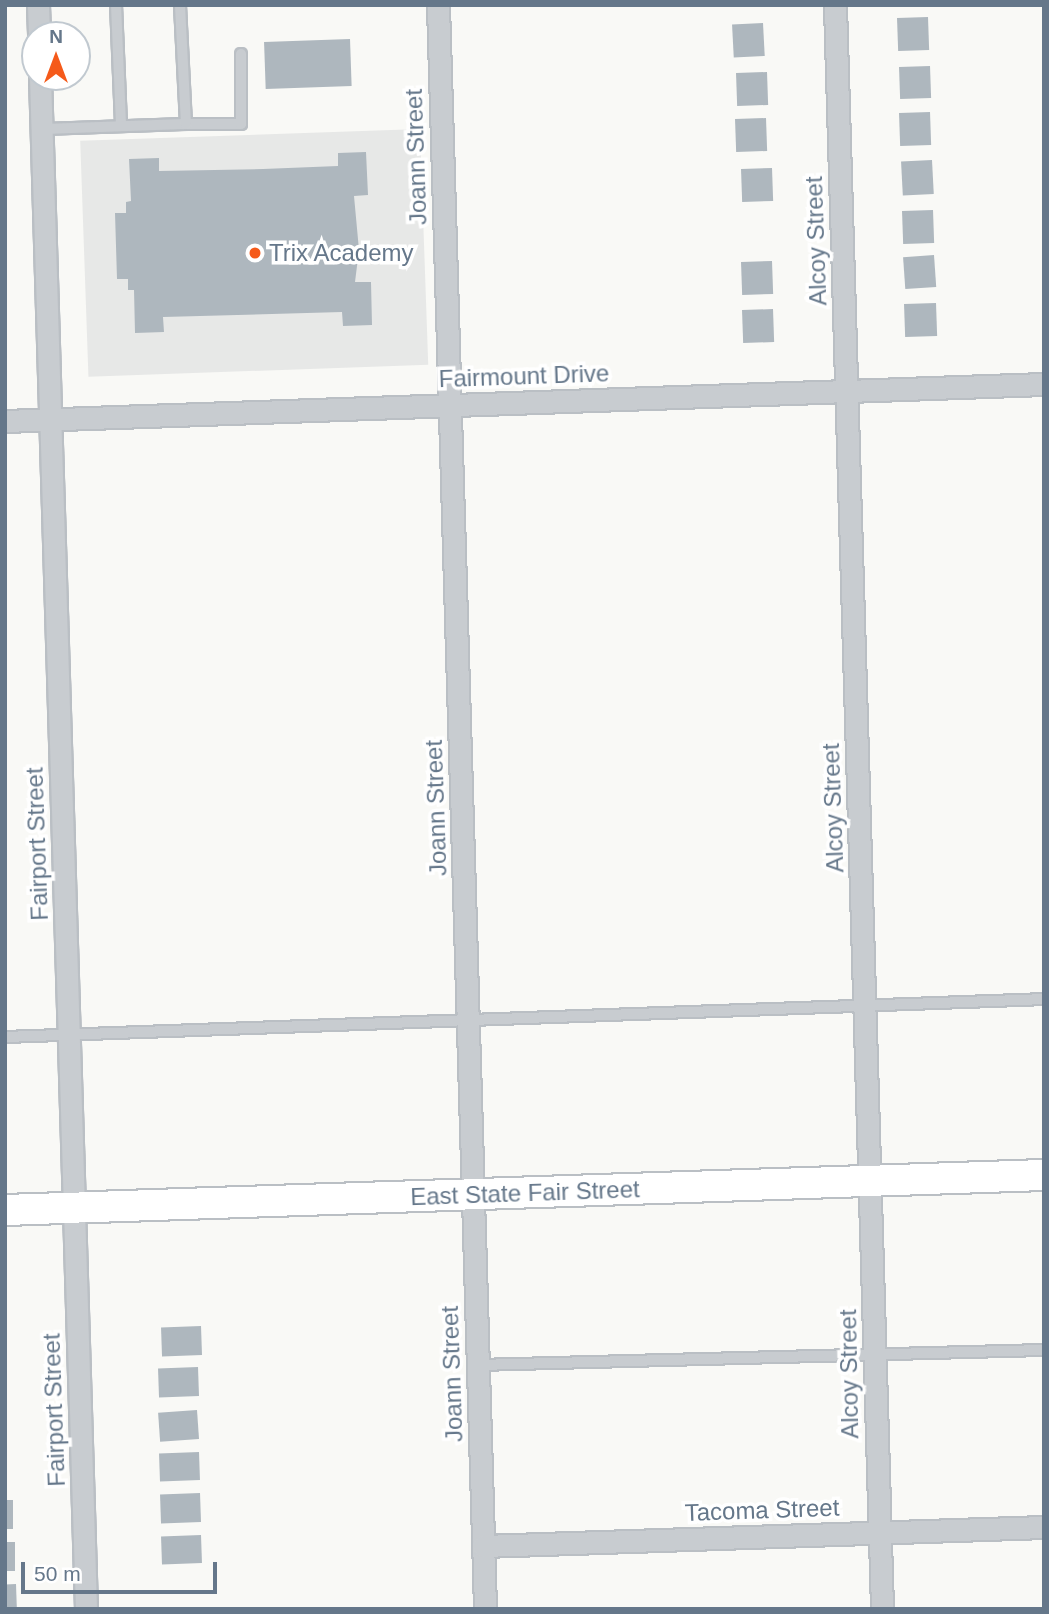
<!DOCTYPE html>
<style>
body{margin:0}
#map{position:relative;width:1049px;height:1614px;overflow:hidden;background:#f9f9f6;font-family:Helvetica,sans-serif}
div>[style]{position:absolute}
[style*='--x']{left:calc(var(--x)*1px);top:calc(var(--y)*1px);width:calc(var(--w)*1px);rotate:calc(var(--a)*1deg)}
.built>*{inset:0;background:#e7e8e7;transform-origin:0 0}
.building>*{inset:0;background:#aeb7be;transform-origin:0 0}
.roads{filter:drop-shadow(2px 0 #babfc4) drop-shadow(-2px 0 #babfc4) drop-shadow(0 2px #babfc4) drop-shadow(0 -2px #babfc4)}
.lane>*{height:10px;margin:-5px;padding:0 5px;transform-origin:5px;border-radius:5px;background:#c8ccd0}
.street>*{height:21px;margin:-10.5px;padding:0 10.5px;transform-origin:10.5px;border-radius:10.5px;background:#c8ccd0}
.secondary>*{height:30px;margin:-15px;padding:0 15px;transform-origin:15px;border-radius:15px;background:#fff}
.dots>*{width:19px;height:19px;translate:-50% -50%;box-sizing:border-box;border:4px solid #fff;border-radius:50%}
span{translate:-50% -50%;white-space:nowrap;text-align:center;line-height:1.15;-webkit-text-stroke:7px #fff;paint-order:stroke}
.street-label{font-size:24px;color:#65778a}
.poi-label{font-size:24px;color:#65778a}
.left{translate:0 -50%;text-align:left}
.frame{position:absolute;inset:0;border:7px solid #65778a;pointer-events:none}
.north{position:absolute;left:21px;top:21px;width:70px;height:70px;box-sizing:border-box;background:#fff;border:2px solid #c1c9d0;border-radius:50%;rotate:0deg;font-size:19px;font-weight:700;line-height:28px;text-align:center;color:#65778a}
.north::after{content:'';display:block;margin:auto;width:24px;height:32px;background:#f55a1a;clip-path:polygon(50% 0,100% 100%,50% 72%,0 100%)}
.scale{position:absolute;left:21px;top:1562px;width:196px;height:32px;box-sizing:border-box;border:4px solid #65778a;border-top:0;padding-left:9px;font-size:21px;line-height:24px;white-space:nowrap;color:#65778a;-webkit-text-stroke:5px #fff;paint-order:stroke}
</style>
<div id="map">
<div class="built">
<div style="left:420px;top:129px;width:236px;height:340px;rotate:88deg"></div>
</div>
<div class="building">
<div style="left:928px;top:17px;width:33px;height:31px;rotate:88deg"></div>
<div style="left:763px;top:23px;width:33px;height:31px;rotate:87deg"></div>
<div style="left:350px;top:39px;width:47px;height:86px;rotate:88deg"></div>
<div style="left:930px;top:66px;width:32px;height:31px;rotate:88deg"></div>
<div style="left:767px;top:72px;width:33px;height:31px;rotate:88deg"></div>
<div style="left:930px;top:112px;width:33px;height:31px;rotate:88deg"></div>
<div style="left:766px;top:118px;width:33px;height:31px;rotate:88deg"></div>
<div style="clip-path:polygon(366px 152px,368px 195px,354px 196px,359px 250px,355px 282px,371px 282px,372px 325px,343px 326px,342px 312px,163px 317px,164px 332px,135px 333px,134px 290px,128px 290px,128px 279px,117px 279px,115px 213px,126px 213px,126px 202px,131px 201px,129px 159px,159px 158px,159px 171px,263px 169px,338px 166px,338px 153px)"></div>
<div style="left:932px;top:160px;width:34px;height:31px;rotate:87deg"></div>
<div style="left:772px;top:168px;width:33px;height:31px;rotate:88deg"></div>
<div style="left:933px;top:210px;width:33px;height:31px;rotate:88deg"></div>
<div style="left:934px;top:255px;width:32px;height:31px;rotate:86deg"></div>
<div style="left:772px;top:261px;width:33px;height:31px;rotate:88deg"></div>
<div style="left:936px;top:303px;width:33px;height:32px;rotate:88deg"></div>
<div style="left:773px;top:309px;width:33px;height:31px;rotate:88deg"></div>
<div style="left:201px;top:1326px;width:29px;height:40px;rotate:88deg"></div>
<div style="left:198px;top:1367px;width:29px;height:40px;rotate:88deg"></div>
<div style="left:197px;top:1410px;width:29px;height:39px;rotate:86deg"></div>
<div style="left:199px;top:1452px;width:28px;height:40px;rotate:88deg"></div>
<div style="left:200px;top:1493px;width:29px;height:40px;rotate:88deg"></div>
<div style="left:5px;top:1500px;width:8px;height:29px"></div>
<div style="left:201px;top:1535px;width:28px;height:40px;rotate:88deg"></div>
<div style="left:5px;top:1542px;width:10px;height:29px"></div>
<div style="left:16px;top:1584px;width:25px;height:11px;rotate:88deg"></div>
</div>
<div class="roads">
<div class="lane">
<div style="--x:116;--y:5;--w:121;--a:87.6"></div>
<div style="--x:186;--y:124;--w:55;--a:0"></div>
<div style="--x:241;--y:124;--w:70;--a:-90"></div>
<div style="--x:42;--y:129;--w:144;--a:-2"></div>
<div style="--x:186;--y:124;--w:119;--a:-92.9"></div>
<div style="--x:5;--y:1037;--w:1040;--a:-2.09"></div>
<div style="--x:478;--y:1365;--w:566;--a:-1.52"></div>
</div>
<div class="street">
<div style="--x:38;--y:5;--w:30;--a:88"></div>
<div style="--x:438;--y:5;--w:1605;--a:88.32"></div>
<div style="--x:835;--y:5;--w:1605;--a:88.32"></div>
<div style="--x:40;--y:77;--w:1533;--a:88.28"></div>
<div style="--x:5;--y:421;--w:1040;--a:-2.04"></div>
<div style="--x:483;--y:1546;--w:561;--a:-1.94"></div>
</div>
<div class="secondary">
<div style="--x:5;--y:1210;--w:1040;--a:-1.93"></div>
</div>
</div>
<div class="dots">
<div style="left:255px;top:253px;background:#f55a1a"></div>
</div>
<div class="street-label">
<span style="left:416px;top:157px;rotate:-92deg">Joann Street</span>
<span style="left:816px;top:241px;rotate:-92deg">Alcoy Street</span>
<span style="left:524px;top:376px;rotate:-2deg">Fairmount Drive</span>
<span style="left:436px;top:808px;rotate:-92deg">Joann Street</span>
<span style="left:833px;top:808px;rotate:-92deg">Alcoy Street</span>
<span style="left:37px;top:844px;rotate:-92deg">Fairport Street</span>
<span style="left:525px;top:1193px;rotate:-2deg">East State Fair Street</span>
<span style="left:452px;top:1374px;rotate:-92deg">Joann Street</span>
<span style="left:849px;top:1374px;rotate:-91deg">Alcoy Street</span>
<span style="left:54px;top:1410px;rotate:-92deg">Fairport Street</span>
<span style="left:762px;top:1510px;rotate:-2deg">Tacoma Street</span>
</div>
<div class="poi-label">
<span class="left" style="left:269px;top:253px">Trix Academy</span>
</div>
<div class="frame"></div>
<div class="north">N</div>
<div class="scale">50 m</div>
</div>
